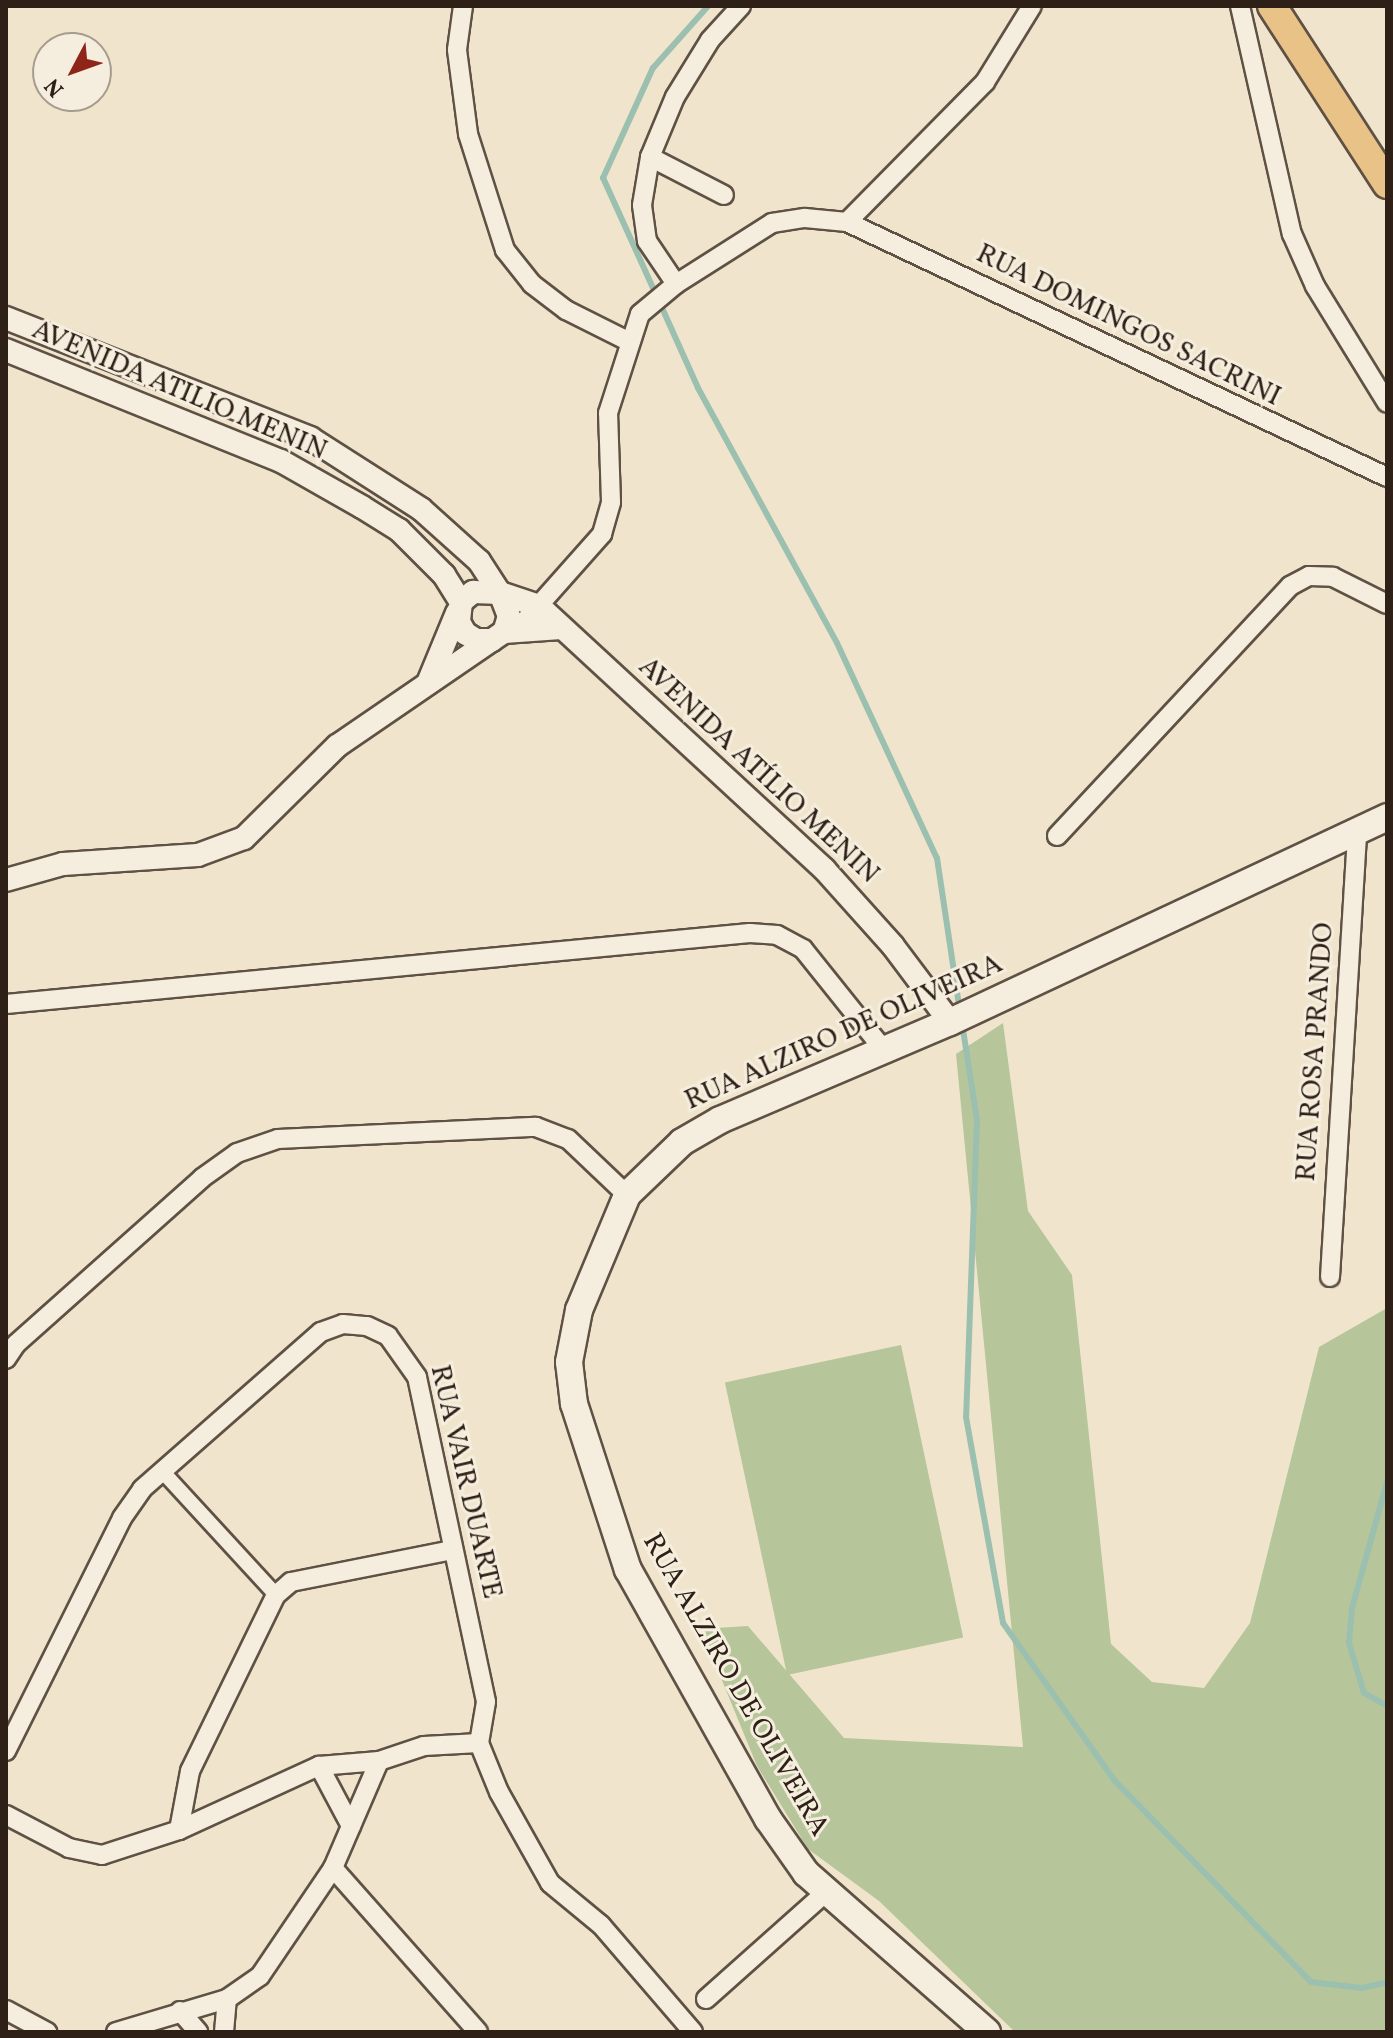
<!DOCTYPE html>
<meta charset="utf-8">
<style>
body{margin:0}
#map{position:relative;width:1393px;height:2038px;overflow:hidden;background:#f0e5cc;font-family:Vollkorn,serif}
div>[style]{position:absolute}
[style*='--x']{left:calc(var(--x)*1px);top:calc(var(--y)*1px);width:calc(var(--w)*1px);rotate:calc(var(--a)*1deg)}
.green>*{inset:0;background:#b6c59a;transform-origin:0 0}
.stream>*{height:6px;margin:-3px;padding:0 3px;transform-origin:3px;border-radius:3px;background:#9cc0b0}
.roads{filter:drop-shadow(2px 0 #5f5144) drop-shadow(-2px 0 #5f5144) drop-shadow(0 2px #5f5144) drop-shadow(0 -2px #5f5144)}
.pedestrian>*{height:14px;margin:-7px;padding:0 7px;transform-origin:7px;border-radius:7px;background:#f5eede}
.minor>*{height:18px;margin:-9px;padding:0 9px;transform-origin:9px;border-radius:9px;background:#f5eede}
.tertiary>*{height:22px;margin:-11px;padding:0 11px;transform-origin:11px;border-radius:11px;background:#f5eede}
.secondary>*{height:26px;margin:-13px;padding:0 13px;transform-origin:13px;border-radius:13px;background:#f5eede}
.primary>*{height:28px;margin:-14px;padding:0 14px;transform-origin:14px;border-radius:14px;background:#e8c286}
span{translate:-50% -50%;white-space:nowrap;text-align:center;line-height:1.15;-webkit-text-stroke:6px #f5eede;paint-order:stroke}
.street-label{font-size:28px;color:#2f2017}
.frame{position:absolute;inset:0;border:8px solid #2f2017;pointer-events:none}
.north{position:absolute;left:32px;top:32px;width:80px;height:80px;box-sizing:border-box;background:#f5eede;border:2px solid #a69c8e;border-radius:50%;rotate:229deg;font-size:22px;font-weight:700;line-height:32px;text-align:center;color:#2f2017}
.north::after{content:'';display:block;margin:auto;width:28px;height:36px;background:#8f2418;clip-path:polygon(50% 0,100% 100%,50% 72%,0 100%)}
</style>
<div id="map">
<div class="green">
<div style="clip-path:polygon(1003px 1023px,1028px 1211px,1072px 1275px,1111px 1644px,1152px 1682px,1204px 1688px,1250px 1623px,1319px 1347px,1387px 1308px,1387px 2032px,1015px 2032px,879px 1901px,808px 1849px,757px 1766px,701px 1629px,748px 1626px,844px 1738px,1023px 1747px,956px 1054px)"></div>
<div style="left:901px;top:1345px;width:299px;height:180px;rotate:78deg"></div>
</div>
<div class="stream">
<div style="--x:653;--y:288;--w:121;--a:-114.4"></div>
<div style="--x:603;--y:178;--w:121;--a:-65.6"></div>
<div style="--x:653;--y:68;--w:83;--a:-48.4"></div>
<div style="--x:663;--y:310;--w:85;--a:65.8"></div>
<div style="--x:698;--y:388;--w:290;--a:61.4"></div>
<div style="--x:837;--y:643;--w:237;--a:65.1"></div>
<div style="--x:937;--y:858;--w:155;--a:81.5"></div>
<div style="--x:962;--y:1023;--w:98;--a:81.2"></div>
<div style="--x:977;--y:1120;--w:297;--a:92.1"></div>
<div style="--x:966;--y:1417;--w:209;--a:79.8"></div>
<div style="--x:1003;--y:1623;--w:194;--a:54.7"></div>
<div style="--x:1115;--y:1781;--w:281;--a:45.7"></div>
<div style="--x:1311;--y:1982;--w:51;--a:6.7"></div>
<div style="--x:1362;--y:1988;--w:26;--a:-13"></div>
<div style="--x:1387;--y:1482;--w:131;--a:105.5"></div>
<div style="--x:1352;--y:1608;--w:35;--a:95"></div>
<div style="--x:1349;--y:1643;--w:52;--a:73.3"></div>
<div style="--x:1364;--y:1693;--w:26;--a:29"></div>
</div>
<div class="roads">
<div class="pedestrian">
<div style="--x:162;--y:1471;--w:168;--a:47.4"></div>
</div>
<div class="minor">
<div style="--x:463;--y:6;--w:44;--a:97.8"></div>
<div style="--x:457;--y:50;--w:85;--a:82.5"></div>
<div style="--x:468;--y:134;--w:122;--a:72.3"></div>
<div style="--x:505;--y:250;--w:43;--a:51.5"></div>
<div style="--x:532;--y:284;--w:43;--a:37.4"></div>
<div style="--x:566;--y:310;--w:72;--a:26.6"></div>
<div style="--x:1240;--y:6;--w:234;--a:77.2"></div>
<div style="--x:1292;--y:234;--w:57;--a:66.1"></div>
<div style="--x:1315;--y:286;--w:137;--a:58.4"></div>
<div style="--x:650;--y:157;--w:83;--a:27.2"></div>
<div style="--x:847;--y:222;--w:197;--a:-45.4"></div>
<div style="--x:985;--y:82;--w:89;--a:-58.3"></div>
<div style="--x:676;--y:284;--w:52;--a:-124"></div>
<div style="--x:647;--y:241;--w:36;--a:-98"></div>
<div style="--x:642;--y:205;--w:49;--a:-80.5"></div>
<div style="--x:650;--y:157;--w:65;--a:-67.4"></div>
<div style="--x:675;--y:97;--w:67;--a:-58.4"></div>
<div style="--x:710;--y:40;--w:46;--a:-47.6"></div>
<div style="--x:516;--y:631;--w:130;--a:-48.4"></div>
<div style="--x:602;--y:534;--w:33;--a:-74"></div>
<div style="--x:611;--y:502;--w:89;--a:-91.9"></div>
<div style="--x:608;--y:413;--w:104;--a:-72.1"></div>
<div style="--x:640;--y:314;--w:47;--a:-39.8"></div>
<div style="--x:676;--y:284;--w:114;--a:-32.4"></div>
<div style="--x:772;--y:223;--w:33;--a:-9"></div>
<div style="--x:805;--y:218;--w:42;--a:5.4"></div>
<div style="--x:847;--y:222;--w:597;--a:25.28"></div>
<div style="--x:1057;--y:836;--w:342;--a:-47"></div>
<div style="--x:1290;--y:586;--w:21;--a:-28"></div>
<div style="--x:1309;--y:576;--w:24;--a:2"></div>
<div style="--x:1333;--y:577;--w:60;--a:26.6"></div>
<div style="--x:6;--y:1004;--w:747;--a:-5.45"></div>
<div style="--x:750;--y:933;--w:27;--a:4"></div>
<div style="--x:777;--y:935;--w:30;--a:28"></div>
<div style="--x:803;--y:949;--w:128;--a:51.3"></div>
<div style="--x:1330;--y:1277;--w:447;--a:-86.5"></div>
<div style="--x:6;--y:1359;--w:18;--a:-56"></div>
<div style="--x:16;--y:1344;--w:249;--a:-41.7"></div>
<div style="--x:202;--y:1178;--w:43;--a:-35.5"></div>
<div style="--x:237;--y:1153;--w:43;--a:-18.9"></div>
<div style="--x:278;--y:1139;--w:258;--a:-2.7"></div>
<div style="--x:536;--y:1127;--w:34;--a:21"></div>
<div style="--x:568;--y:1139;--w:81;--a:43.5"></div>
<div style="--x:6;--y:1751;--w:260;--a:-63.5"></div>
<div style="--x:122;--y:1518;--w:35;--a:-55"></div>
<div style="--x:142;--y:1489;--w:238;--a:-41.3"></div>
<div style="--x:321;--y:1332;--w:23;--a:-20"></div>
<div style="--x:343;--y:1324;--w:24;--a:5"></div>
<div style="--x:367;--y:1326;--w:23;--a:25"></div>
<div style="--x:388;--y:1336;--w:50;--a:54.7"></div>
<div style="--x:417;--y:1377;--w:332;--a:78"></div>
<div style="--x:486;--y:1702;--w:42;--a:99.7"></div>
<div style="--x:479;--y:1743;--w:53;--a:67.8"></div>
<div style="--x:499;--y:1792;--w:104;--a:60.7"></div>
<div style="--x:550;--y:1883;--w:66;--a:39.5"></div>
<div style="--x:601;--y:1925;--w:141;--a:49.3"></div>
<div style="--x:319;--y:1766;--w:68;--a:61.9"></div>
<div style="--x:6;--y:1815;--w:71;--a:27.6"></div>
<div style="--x:69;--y:1848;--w:34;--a:12"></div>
<div style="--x:102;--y:1855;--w:81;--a:-18"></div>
<div style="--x:179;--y:1830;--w:154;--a:-24.6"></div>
<div style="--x:319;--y:1766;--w:60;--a:-4.8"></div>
<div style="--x:379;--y:1761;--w:47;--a:-18.4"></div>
<div style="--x:424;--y:1746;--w:55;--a:-3.1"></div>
<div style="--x:179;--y:1830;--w:60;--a:-79.4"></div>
<div style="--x:190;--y:1771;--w:196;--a:-64"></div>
<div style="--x:276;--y:1595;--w:20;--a:-41"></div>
<div style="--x:291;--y:1582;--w:165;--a:-11.2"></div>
<div style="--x:333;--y:1868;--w:219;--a:48.5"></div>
<div style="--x:706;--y:1999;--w:159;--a:-41.7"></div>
<div style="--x:6;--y:2010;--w:47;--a:28.2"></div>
<div style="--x:180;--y:2011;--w:28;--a:49"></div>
<div style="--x:116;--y:2032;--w:116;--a:-16.6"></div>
<div style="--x:227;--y:1999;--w:40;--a:-34.9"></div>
<div style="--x:260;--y:1976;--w:130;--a:-55.9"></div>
<div style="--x:333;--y:1868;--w:116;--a:-66.7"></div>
<div style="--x:224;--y:2032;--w:33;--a:-85"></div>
</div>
<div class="tertiary">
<div style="--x:6;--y:318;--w:327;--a:21.5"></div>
<div style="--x:310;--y:438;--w:132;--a:32.6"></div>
<div style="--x:421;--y:509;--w:78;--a:41.9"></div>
<div style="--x:479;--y:561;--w:38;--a:57"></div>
<div style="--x:500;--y:593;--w:41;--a:18.4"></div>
<div style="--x:539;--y:606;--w:388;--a:42.7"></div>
<div style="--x:824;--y:869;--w:103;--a:48.1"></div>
<div style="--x:893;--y:946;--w:95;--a:53.1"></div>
<div style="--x:6;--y:350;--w:297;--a:22"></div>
<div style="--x:281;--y:461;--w:93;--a:29.6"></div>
<div style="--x:362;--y:507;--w:44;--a:31.9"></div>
<div style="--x:399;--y:530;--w:64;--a:45"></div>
<div style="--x:444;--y:575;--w:32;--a:58"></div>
<div style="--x:461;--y:602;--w:20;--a:96"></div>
<div style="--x:459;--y:622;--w:13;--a:61"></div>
<div style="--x:465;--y:633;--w:13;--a:32"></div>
<div style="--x:476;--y:640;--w:16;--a:0"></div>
<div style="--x:461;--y:602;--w:16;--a:-40"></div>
<div style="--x:473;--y:592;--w:27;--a:2"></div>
<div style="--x:500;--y:593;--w:25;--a:69"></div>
<div style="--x:509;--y:616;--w:17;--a:107"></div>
<div style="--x:428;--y:683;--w:76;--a:-67.5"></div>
<div style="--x:6;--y:880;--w:59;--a:-15.7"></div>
<div style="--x:63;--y:864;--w:135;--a:-3.8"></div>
<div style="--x:198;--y:855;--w:49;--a:-20.3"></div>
<div style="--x:244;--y:838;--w:131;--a:-44.7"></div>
<div style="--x:337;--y:746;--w:188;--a:-34.4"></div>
<div style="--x:492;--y:640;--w:14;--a:-34"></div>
<div style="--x:504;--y:632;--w:57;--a:-4"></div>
</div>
<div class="secondary">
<div style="--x:987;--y:2032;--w:241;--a:-138.7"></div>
<div style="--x:806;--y:1873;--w:66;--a:-125.1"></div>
<div style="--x:768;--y:1819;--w:286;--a:-119.3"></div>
<div style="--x:628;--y:1570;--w:175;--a:-108"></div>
<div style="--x:574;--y:1404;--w:42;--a:-96.8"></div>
<div style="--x:569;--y:1362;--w:53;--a:-79.1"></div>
<div style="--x:579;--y:1310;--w:125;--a:-67.3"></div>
<div style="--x:627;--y:1195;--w:76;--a:-43.9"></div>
<div style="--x:682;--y:1142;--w:44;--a:-30.1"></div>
<div style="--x:720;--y:1120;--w:250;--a:-23.1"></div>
<div style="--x:950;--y:1022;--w:483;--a:-25.1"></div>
</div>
<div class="primary">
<div style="--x:1272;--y:6;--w:212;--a:57.1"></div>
</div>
</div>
<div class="street-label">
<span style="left:1128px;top:326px;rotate:26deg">RUA DOMINGOS SACRINI</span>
<span style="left:179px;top:391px;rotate:23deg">AVENIDA ATILIO MENIN</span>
<span style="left:758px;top:771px;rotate:43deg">AVENIDA ATÍLIO MENIN</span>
<span style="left:844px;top:1033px;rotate:-24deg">RUA ALZIRO DE OLIVEIRA</span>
<span style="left:1316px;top:1052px;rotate:-86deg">RUA ROSA PRANDO</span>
<span style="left:465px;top:1482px;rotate:77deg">RUA VAIR DUARTE</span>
<span style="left:735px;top:1685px;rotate:60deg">RUA ALZIRO DE OLIVEIRA</span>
</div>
<div class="frame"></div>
<div class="north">N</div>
</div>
